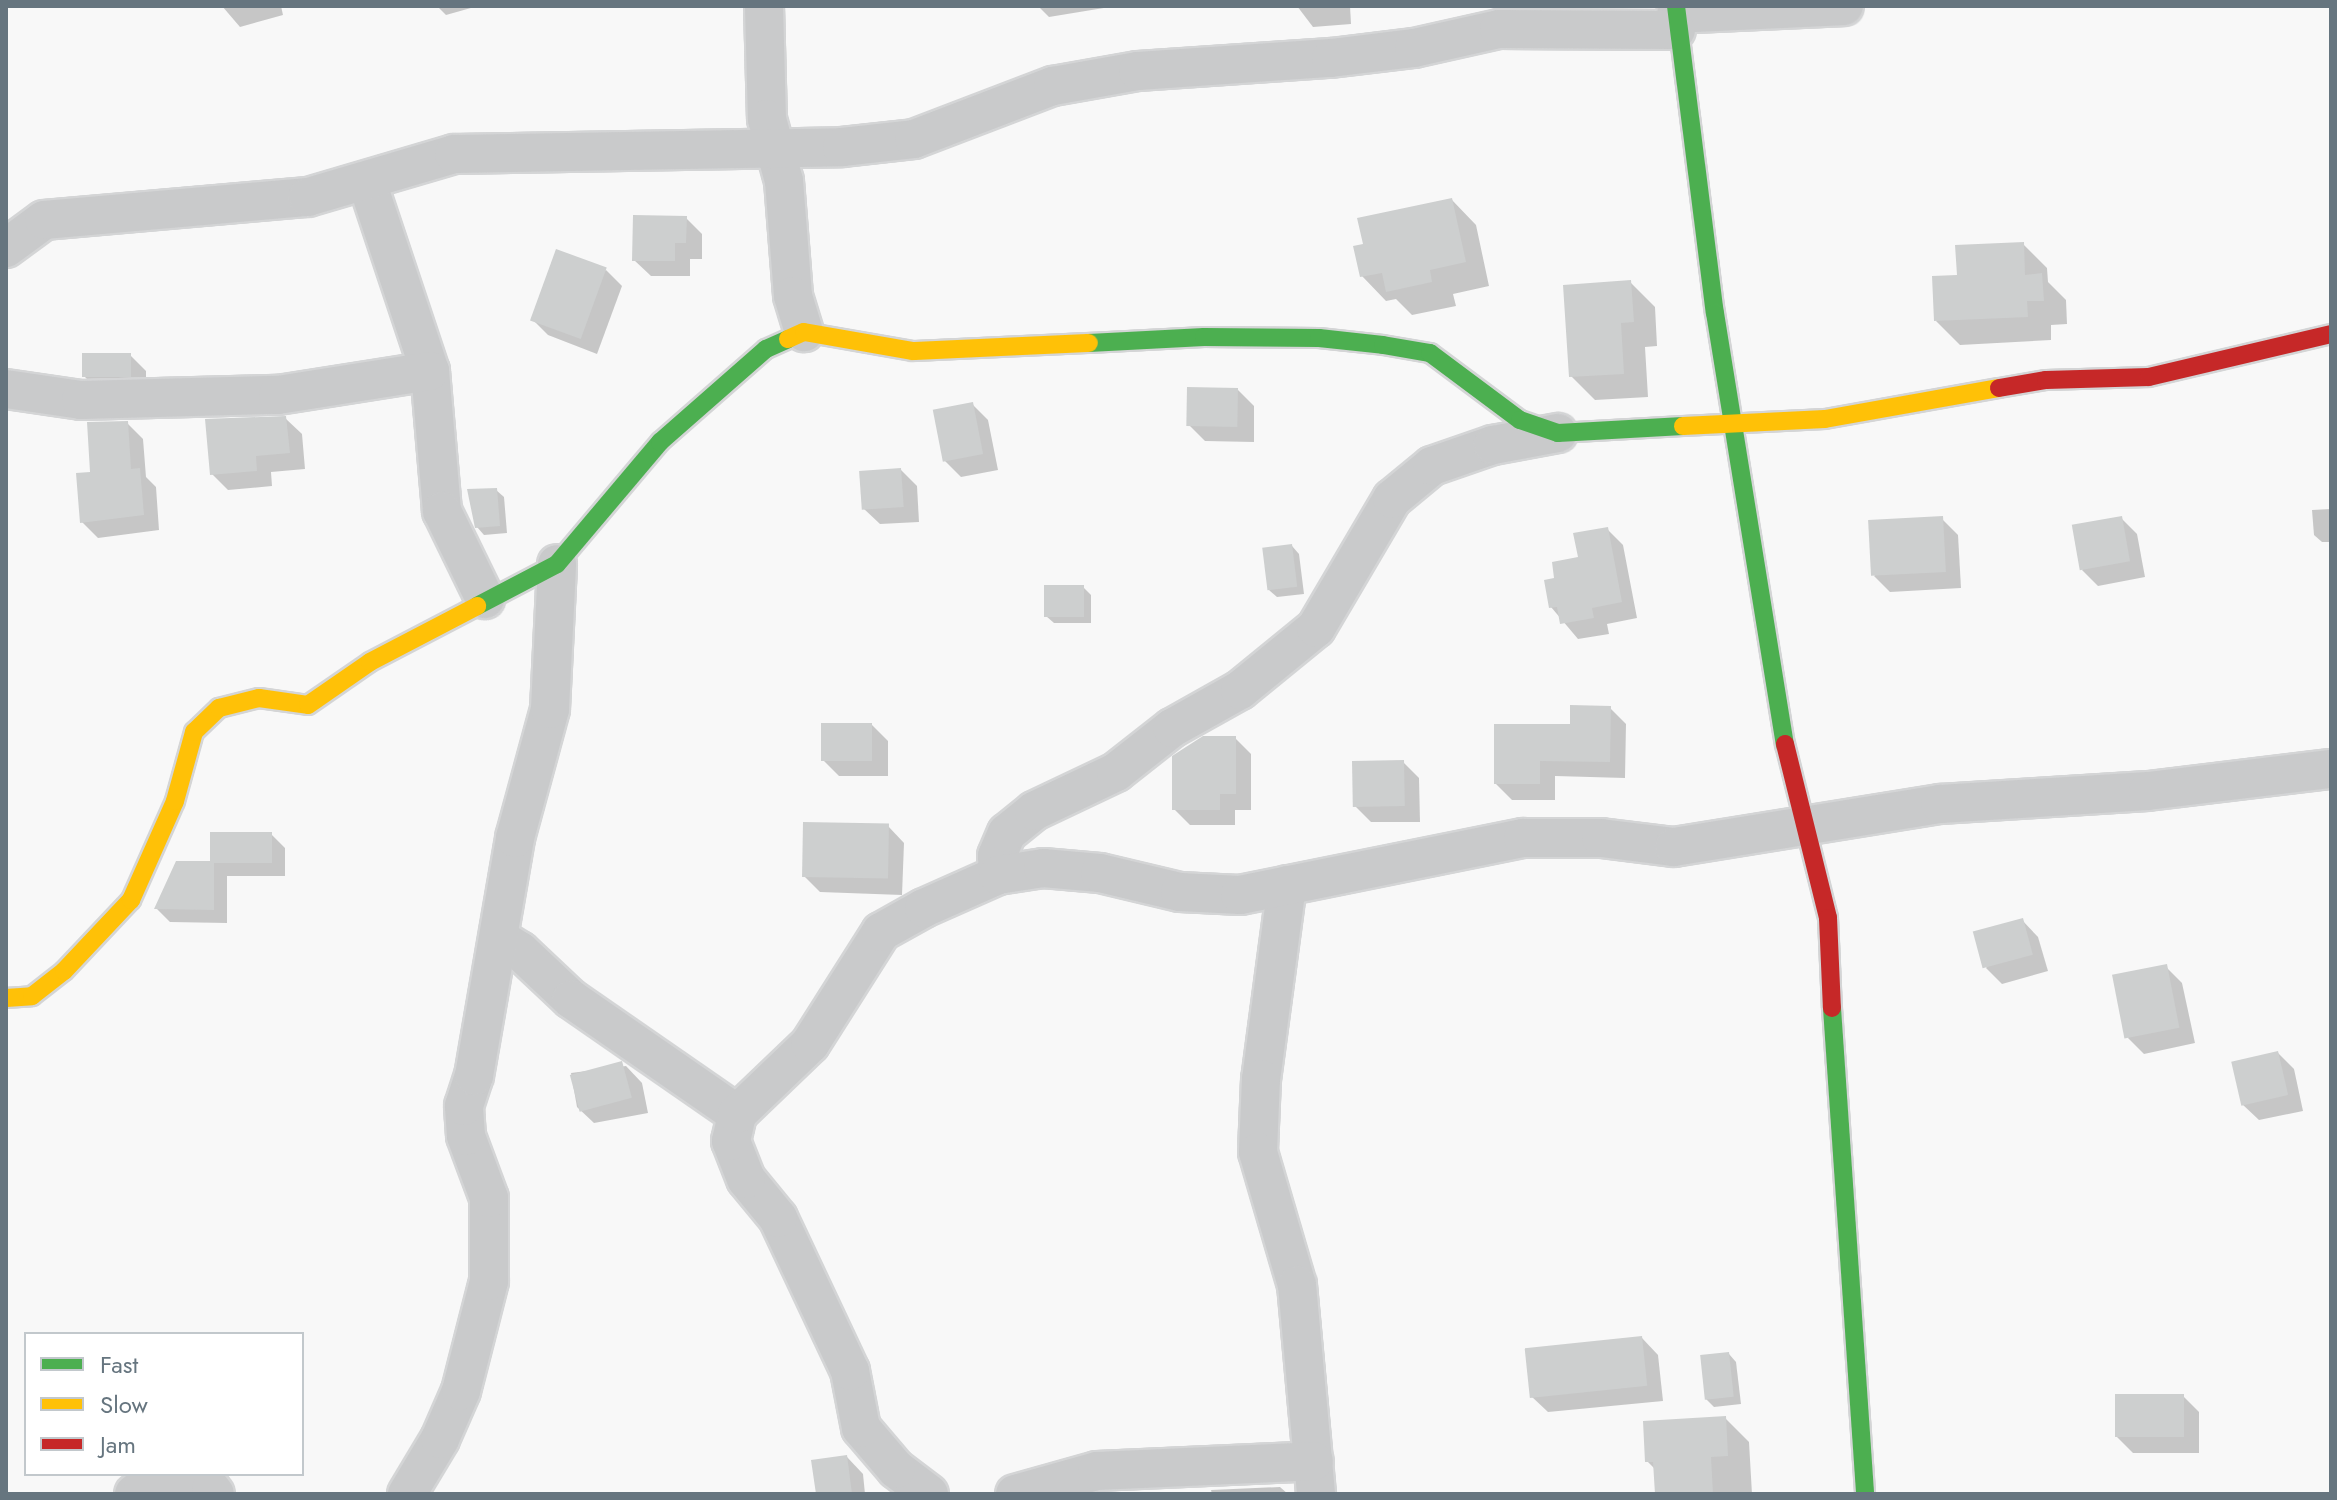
<!DOCTYPE html>
<style>
body{margin:0}
#map{position:relative;width:2337px;height:1500px;overflow:hidden;background:#f8f8f8;font-family:Jost,sans-serif}
div>[style]{position:absolute}
[style*='--x']{left:calc(var(--x)*1px);top:calc(var(--y)*1px);width:calc(var(--w)*1px);rotate:calc(var(--a)*1deg)}
.shadow>*{inset:0;background:#0003}
.building>*{inset:0;background:#cdcfcf;transform-origin:0 0}
.roads{filter:drop-shadow(2px 0 #d4d5d6) drop-shadow(-2px 0 #d4d5d6) drop-shadow(0 2px #d4d5d6) drop-shadow(0 -2px #d4d5d6)}
.street>*{height:38px;margin:-19px;padding:0 19px;transform-origin:19px;border-radius:19px;background:#c9cacb}
.fast>*{height:18px;margin:-9px;padding:0 9px;transform-origin:9px;border-radius:9px;background:#4caf50}
.slow>*{height:18px;margin:-9px;padding:0 9px;transform-origin:9px;border-radius:9px;background:#ffc107}
.jam>*{height:18px;margin:-9px;padding:0 9px;transform-origin:9px;border-radius:9px;background:#c62828}
span{translate:-50% -50%;white-space:nowrap;text-align:center;line-height:1.15;-webkit-text-stroke:8px #fff;paint-order:stroke}
.frame{position:absolute;inset:0;border:8px solid #66757f;pointer-events:none}
.legend{position:absolute;left:24px;top:1332px;width:280px;height:144px;box-sizing:border-box;background:#fff;border:2px solid #c2c8cc;margin:0;padding:10px 14px;list-style:none;font-size:24px;color:#66757f}
.legend li{display:flex;align-items:center;gap:16px;height:40px}
.legend b{width:40px;border:2px solid #c2c8cc}
</style>
<div id="map">
<div class="shadow">
<div style="clip-path:polygon(222px 6px,281px 6px,283px 15px,240px 27px)"></div>
<div style="clip-path:polygon(437px 6px,478px 6px,446px 15px)"></div>
<div style="clip-path:polygon(1038px 6px,1116px 6px,1049px 17px)"></div>
<div style="clip-path:polygon(1297px 6px,1350px 6px,1351px 24px,1313px 27px)"></div>
<div style="clip-path:polygon(1452px 200px,1476px 225px,1489px 286px,1453px 294px,1456px 306px,1412px 315px,1396px 299px,1386px 301px,1362px 276px)"></div>
<div style="clip-path:polygon(686px 218px,702px 234px,702px 259px,690px 259px,690px 276px,651px 276px,634px 260px)"></div>
<div style="clip-path:polygon(2023px 244px,2047px 268px,2048px 282px,2066px 300px,2067px 324px,2051px 325px,2051px 340px,1960px 345px,1936px 321px,1959px 276px)"></div>
<div style="clip-path:polygon(606px 270px,622px 286px,597px 354px,548px 335px,532px 319px)"></div>
<div style="clip-path:polygon(1630px 282px,1655px 307px,1657px 346px,1645px 347px,1648px 397px,1595px 400px,1571px 376px)"></div>
<div style="clip-path:polygon(130px 355px,146px 371px,146px 392px,101px 393px,85px 377px)"></div>
<div style="clip-path:polygon(1238px 390px,1254px 406px,1254px 442px,1205px 441px,1189px 425px)"></div>
<div style="clip-path:polygon(972px 404px,988px 420px,998px 470px,961px 477px,945px 461px)"></div>
<div style="clip-path:polygon(285px 418px,302px 434px,305px 469px,271px 472px,272px 486px,228px 490px,212px 474px)"></div>
<div style="clip-path:polygon(127px 423px,143px 439px,146px 477px,156px 487px,159px 530px,98px 538px,82px 522px,92px 474px)"></div>
<div style="clip-path:polygon(901px 470px,917px 486px,919px 522px,880px 524px,863px 508px)"></div>
<div style="clip-path:polygon(496px 490px,504px 497px,507px 533px,484px 535px,477px 527px)"></div>
<div style="clip-path:polygon(2331px 509px,2331px 542px,2322px 542px,2314px 535px,2312px 510px)"></div>
<div style="clip-path:polygon(2121px 518px,2137px 534px,2145px 577px,2098px 586px,2082px 570px)"></div>
<div style="clip-path:polygon(1942px 519px,1958px 535px,1961px 588px,1890px 592px,1874px 576px)"></div>
<div style="clip-path:polygon(1607px 529px,1623px 545px,1637px 618px,1607px 624px,1609px 634px,1578px 639px,1551px 607px,1557px 580px)"></div>
<div style="clip-path:polygon(1292px 546px,1299px 554px,1304px 594px,1277px 597px,1269px 590px)"></div>
<div style="clip-path:polygon(1083px 587px,1091px 595px,1091px 623px,1054px 623px,1046px 616px)"></div>
<div style="clip-path:polygon(1610px 708px,1626px 724px,1625px 778px,1555px 776px,1555px 800px,1512px 800px,1496px 784px,1572px 726px)"></div>
<div style="clip-path:polygon(872px 725px,888px 741px,888px 776px,839px 776px,823px 760px)"></div>
<div style="clip-path:polygon(1235px 738px,1251px 754px,1251px 810px,1235px 810px,1235px 825px,1190px 825px,1174px 809px)"></div>
<div style="clip-path:polygon(1403px 762px,1419px 778px,1420px 822px,1371px 822px,1355px 806px)"></div>
<div style="clip-path:polygon(888px 826px,904px 843px,902px 895px,820px 892px,804px 876px)"></div>
<div style="clip-path:polygon(271px 834px,285px 848px,285px 876px,227px 876px,227px 923px,170px 922px,157px 909px,212px 863px)"></div>
<div style="clip-path:polygon(2022px 920px,2038px 937px,2048px 971px,2002px 984px,1986px 968px)"></div>
<div style="clip-path:polygon(2166px 967px,2182px 983px,2195px 1043px,2144px 1054px,2128px 1038px)"></div>
<div style="clip-path:polygon(2278px 1053px,2294px 1069px,2303px 1111px,2259px 1120px,2242px 1104px)"></div>
<div style="clip-path:polygon(626px 1066px,642px 1083px,648px 1113px,594px 1123px,577px 1107px,571px 1073px)"></div>
<div style="clip-path:polygon(1642px 1338px,1658px 1355px,1663px 1401px,1548px 1412px,1531px 1396px)"></div>
<div style="clip-path:polygon(1729px 1354px,1736px 1362px,1741px 1404px,1714px 1407px,1706px 1399px)"></div>
<div style="clip-path:polygon(2183px 1396px,2199px 1412px,2199px 1453px,2133px 1453px,2117px 1437px)"></div>
<div style="clip-path:polygon(1725px 1418px,1749px 1442px,1752px 1494px,1657px 1494px,1656px 1470px,1647px 1461px)"></div>
<div style="clip-path:polygon(847px 1457px,863px 1474px,865px 1494px,818px 1494px)"></div>
<div style="clip-path:polygon(1280px 1487px,1288px 1494px,1212px 1494px,1211px 1490px)"></div>
</div>
<div class="building">
<div style="clip-path:polygon(1452px 198px,1466px 262px,1430px 270px,1432px 282px,1386px 292px,1382px 273px,1360px 277px,1353px 246px,1363px 244px,1357px 218px)"></div>
<div style="clip-path:polygon(633px 215px,687px 216px,686px 243px,675px 243px,675px 261px,632px 261px)"></div>
<div style="clip-path:polygon(2024px 242px,2025px 275px,2042px 273px,2044px 301px,2027px 301px,2028px 317px,1934px 321px,1932px 276px,1957px 275px,1955px 245px)"></div>
<div style="left:556px;top:249px;width:54px;height:76px;rotate:20deg"></div>
<div style="clip-path:polygon(1631px 280px,1634px 322px,1621px 323px,1624px 374px,1569px 377px,1563px 285px)"></div>
<div style="left:131px;top:353px;width:24px;height:49px;rotate:90deg"></div>
<div style="left:1187px;top:387px;width:51px;height:39px;rotate:1deg"></div>
<div style="left:973px;top:402px;width:53px;height:41px;rotate:79deg"></div>
<div style="clip-path:polygon(286px 416px,290px 453px,256px 456px,257px 471px,210px 475px,205px 419px)"></div>
<div style="clip-path:polygon(128px 421px,131px 469px,140px 468px,144px 515px,80px 523px,76px 473px,90px 472px,87px 422px)"></div>
<div style="left:901px;top:468px;width:39px;height:42px;rotate:86deg"></div>
<div style="clip-path:polygon(497px 488px,500px 526px,475px 528px,467px 489px)"></div>
<div style="left:1943px;top:516px;width:56px;height:75px;rotate:87deg"></div>
<div style="left:2122px;top:516px;width:46px;height:51px;rotate:80deg"></div>
<div style="clip-path:polygon(1608px 527px,1622px 602px,1592px 608px,1594px 618px,1560px 624px,1557px 607px,1549px 608px,1544px 580px,1554px 578px,1552px 562px,1578px 557px,1573px 533px)"></div>
<div style="left:1292px;top:544px;width:43px;height:30px;rotate:83deg"></div>
<div style="left:1044px;top:585px;width:40px;height:32px"></div>
<div style="clip-path:polygon(1570px 705px,1611px 706px,1610px 762px,1540px 761px,1540px 784px,1494px 784px,1494px 724px,1570px 724px)"></div>
<div style="left:821px;top:723px;width:51px;height:38px"></div>
<div style="clip-path:polygon(1203px 736px,1236px 736px,1236px 794px,1220px 794px,1220px 810px,1172px 810px,1172px 756px)"></div>
<div style="left:1404px;top:760px;width:46px;height:52px;rotate:89deg"></div>
<div style="left:803px;top:822px;width:86px;height:55px;rotate:1deg"></div>
<div style="clip-path:polygon(210px 832px,272px 832px,272px 863px,214px 863px,214px 910px,154px 909px,176px 861px,210px 861px)"></div>
<div style="left:2023px;top:918px;width:38px;height:52px;rotate:75deg"></div>
<div style="left:2167px;top:964px;width:65px;height:56px;rotate:79deg"></div>
<div style="left:2278px;top:1051px;width:45px;height:48px;rotate:77deg"></div>
<div style="left:622px;top:1061px;width:38px;height:54px;rotate:75deg"></div>
<div style="left:1642px;top:1336px;width:50px;height:118px;rotate:84deg"></div>
<div style="left:1729px;top:1352px;width:45px;height:29px;rotate:84deg"></div>
<div style="left:2115px;top:1394px;width:69px;height:43px"></div>
<div style="clip-path:polygon(1726px 1416px,1728px 1456px,1711px 1457px,1713px 1494px,1655px 1494px,1653px 1462px,1645px 1462px,1643px 1421px)"></div>
<div style="clip-path:polygon(847px 1455px,852px 1494px,816px 1494px,811px 1460px)"></div>
</div>
<div class="roads">
<div class="street">
<div style="--x:764;--y:6;--w:113;--a:88.5"></div>
<div style="--x:767;--y:119;--w:64;--a:74.7"></div>
<div style="--x:784;--y:181;--w:115;--a:85.5"></div>
<div style="--x:793;--y:296;--w:38;--a:73"></div>
<div style="--x:1676;--y:14;--w:168;--a:-2.7"></div>
<div style="--x:367;--y:182;--w:199;--a:71.6"></div>
<div style="--x:430;--y:371;--w:141;--a:85.1"></div>
<div style="--x:442;--y:511;--w:98;--a:64"></div>
<div style="--x:6;--y:248;--w:47;--a:-36.4"></div>
<div style="--x:44;--y:220;--w:265;--a:-5"></div>
<div style="--x:308;--y:197;--w:152;--a:-16.4"></div>
<div style="--x:454;--y:154;--w:388;--a:-1"></div>
<div style="--x:842;--y:147;--w:72;--a:-6.3"></div>
<div style="--x:914;--y:139;--w:149;--a:-20.9"></div>
<div style="--x:1053;--y:86;--w:86;--a:-10"></div>
<div style="--x:1138;--y:71;--w:193;--a:-3.9"></div>
<div style="--x:1331;--y:58;--w:84;--a:-6.9"></div>
<div style="--x:1414;--y:48;--w:87;--a:-12.6"></div>
<div style="--x:1499;--y:29;--w:177;--a:0.3"></div>
<div style="--x:6;--y:389;--w:76;--a:8.3"></div>
<div style="--x:81;--y:400;--w:197;--a:-1.5"></div>
<div style="--x:278;--y:395;--w:154;--a:-9"></div>
<div style="--x:998;--y:875;--w:19;--a:-93"></div>
<div style="--x:997;--y:856;--w:25;--a:-67"></div>
<div style="--x:1007;--y:833;--w:35;--a:-39"></div>
<div style="--x:1034;--y:811;--w:91;--a:-25.4"></div>
<div style="--x:1116;--y:772;--w:71;--a:-38.2"></div>
<div style="--x:1172;--y:728;--w:78;--a:-29.2"></div>
<div style="--x:1240;--y:690;--w:98;--a:-39.2"></div>
<div style="--x:1316;--y:628;--w:150;--a:-59.5"></div>
<div style="--x:1392;--y:499;--w:52;--a:-39.5"></div>
<div style="--x:1432;--y:466;--w:65;--a:-19"></div>
<div style="--x:1493;--y:445;--w:66;--a:-10.5"></div>
<div style="--x:1287;--y:885;--w:196;--a:97.6"></div>
<div style="--x:1261;--y:1079;--w:73;--a:92.4"></div>
<div style="--x:1258;--y:1152;--w:139;--a:73.7"></div>
<div style="--x:1297;--y:1285;--w:210;--a:84.8"></div>
<div style="--x:499;--y:938;--w:25;--a:32"></div>
<div style="--x:520;--y:951;--w:70;--a:43.3"></div>
<div style="--x:571;--y:999;--w:202;--a:34.7"></div>
<div style="--x:134;--y:1494;--w:11;--a:-38"></div>
<div style="--x:143;--y:1487;--w:68;--a:1.7"></div>
<div style="--x:211;--y:1489;--w:6;--a:51"></div>
<div style="--x:407;--y:1494;--w:64;--a:-59"></div>
<div style="--x:440;--y:1439;--w:52;--a:-66.4"></div>
<div style="--x:461;--y:1391;--w:114;--a:-75.7"></div>
<div style="--x:489;--y:1281;--w:83;--a:-90"></div>
<div style="--x:489;--y:1198;--w:66;--a:-110.4"></div>
<div style="--x:466;--y:1136;--w:30;--a:-94"></div>
<div style="--x:464;--y:1106;--w:32;--a:-72"></div>
<div style="--x:474;--y:1076;--w:242;--a:-80.2"></div>
<div style="--x:515;--y:838;--w:134;--a:-74.8"></div>
<div style="--x:550;--y:709;--w:145;--a:-87.2"></div>
<div style="--x:929;--y:1494;--w:41;--a:-142.9"></div>
<div style="--x:896;--y:1469;--w:54;--a:-130.5"></div>
<div style="--x:861;--y:1428;--w:58;--a:-100.9"></div>
<div style="--x:850;--y:1371;--w:169;--a:-115.2"></div>
<div style="--x:778;--y:1218;--w:50;--a:-129.4"></div>
<div style="--x:746;--y:1179;--w:41;--a:-111.5"></div>
<div style="--x:731;--y:1141;--w:28;--a:-77"></div>
<div style="--x:737;--y:1114;--w:101;--a:-43.8"></div>
<div style="--x:810;--y:1044;--w:133;--a:-57.6"></div>
<div style="--x:881;--y:932;--w:49;--a:-29.2"></div>
<div style="--x:924;--y:908;--w:81;--a:-24"></div>
<div style="--x:998;--y:875;--w:46;--a:-8.8"></div>
<div style="--x:1043;--y:868;--w:57;--a:5"></div>
<div style="--x:1100;--y:873;--w:82;--a:13.4"></div>
<div style="--x:1180;--y:892;--w:60;--a:2.9"></div>
<div style="--x:1240;--y:895;--w:289;--a:-11.4"></div>
<div style="--x:1523;--y:838;--w:78;--a:0"></div>
<div style="--x:1601;--y:838;--w:74;--a:7"></div>
<div style="--x:1674;--y:847;--w:269;--a:-9.2"></div>
<div style="--x:1940;--y:804;--w:208;--a:-3.6"></div>
<div style="--x:2148;--y:791;--w:184;--a:-6.9"></div>
<div style="--x:1015;--y:1494;--w:85;--a:-15.7"></div>
<div style="--x:1097;--y:1471;--w:217;--a:-2.6"></div>
</div>
<div class="fast">
<div style="--x:1676;--y:6;--w:309;--a:82.8"></div>
<div style="--x:1715;--y:313;--w:437;--a:80.8"></div>
<div style="--x:1089;--y:343;--w:115;--a:-3"></div>
<div style="--x:1204;--y:337;--w:115;--a:0.5"></div>
<div style="--x:1319;--y:338;--w:64;--a:6.2"></div>
<div style="--x:1383;--y:345;--w:48;--a:9.7"></div>
<div style="--x:1430;--y:353;--w:112;--a:36.7"></div>
<div style="--x:1520;--y:420;--w:40;--a:18.9"></div>
<div style="--x:1558;--y:433;--w:125;--a:-3.2"></div>
<div style="--x:477;--y:606;--w:90;--a:-27.7"></div>
<div style="--x:557;--y:564;--w:160;--a:-49.8"></div>
<div style="--x:660;--y:442;--w:141;--a:-41.3"></div>
<div style="--x:766;--y:349;--w:24;--a:-24"></div>
<div style="--x:1832;--y:1008;--w:487;--a:86.1"></div>
</div>
<div class="slow">
<div style="--x:788;--y:339;--w:17;--a:-24"></div>
<div style="--x:804;--y:332;--w:111;--a:9.9"></div>
<div style="--x:913;--y:351;--w:176;--a:-2.6"></div>
<div style="--x:1683;--y:426;--w:142;--a:-2.8"></div>
<div style="--x:1825;--y:419;--w:177;--a:-10.1"></div>
<div style="--x:6;--y:998;--w:26;--a:-4"></div>
<div style="--x:32;--y:996;--w:41;--a:-38"></div>
<div style="--x:64;--y:971;--w:98;--a:-46.7"></div>
<div style="--x:131;--y:900;--w:108;--a:-66"></div>
<div style="--x:175;--y:801;--w:72;--a:-74.6"></div>
<div style="--x:194;--y:732;--w:35;--a:-44"></div>
<div style="--x:219;--y:708;--w:41;--a:-14"></div>
<div style="--x:259;--y:698;--w:49;--a:8.1"></div>
<div style="--x:308;--y:705;--w:75;--a:-34.7"></div>
<div style="--x:370;--y:662;--w:121;--a:-27.6"></div>
</div>
<div class="jam">
<div style="--x:1999;--y:388;--w:48;--a:-9.7"></div>
<div style="--x:2046;--y:380;--w:103;--a:-1.7"></div>
<div style="--x:2149;--y:377;--w:187;--a:-13.3"></div>
<div style="--x:1785;--y:744;--w:179;--a:76.1"></div>
<div style="--x:1828;--y:918;--w:90;--a:87.5"></div>
</div>
</div>
<div class="frame"></div>
<ul class="legend">
<li><b style="height:10px;background:#4caf50"></b>Fast</li>
<li><b style="height:10px;background:#ffc107"></b>Slow</li>
<li><b style="height:10px;background:#c62828"></b>Jam</li>
</ul>
</div>
